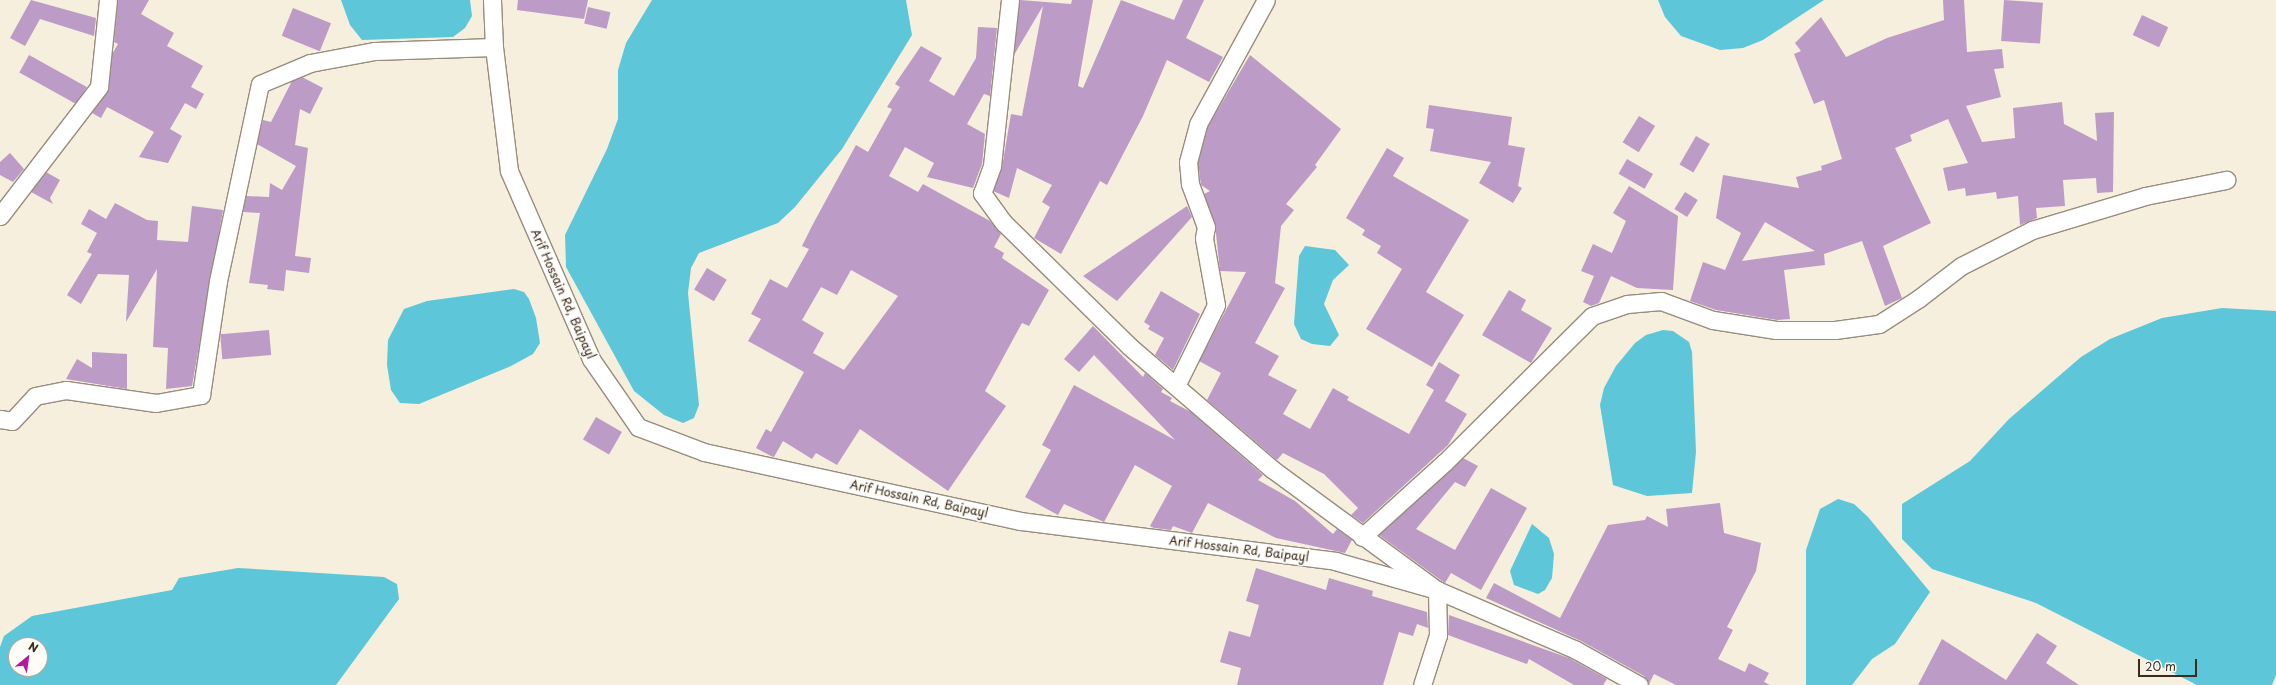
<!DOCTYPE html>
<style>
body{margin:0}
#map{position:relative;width:2276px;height:685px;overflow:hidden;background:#f6efdd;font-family:"Playpen Sans",sans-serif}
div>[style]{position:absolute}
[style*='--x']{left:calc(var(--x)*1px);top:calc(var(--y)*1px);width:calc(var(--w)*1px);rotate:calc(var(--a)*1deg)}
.water>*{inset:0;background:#5dc6d9}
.building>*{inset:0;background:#bc9bc6;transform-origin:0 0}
.roads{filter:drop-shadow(1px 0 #988c7e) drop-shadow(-1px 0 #988c7e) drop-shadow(0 1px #988c7e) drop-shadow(0 -1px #988c7e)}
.street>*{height:17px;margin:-8.5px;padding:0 8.5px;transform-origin:8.5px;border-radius:8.5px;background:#fff}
span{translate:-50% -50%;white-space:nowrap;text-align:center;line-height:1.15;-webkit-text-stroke:3.5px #fdfcf7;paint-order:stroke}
.street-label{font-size:12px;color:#3b2a1e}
.north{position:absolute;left:8px;top:637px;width:40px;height:40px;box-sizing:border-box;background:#fdfcf7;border:1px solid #afa8a0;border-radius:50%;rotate:29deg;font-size:11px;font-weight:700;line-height:16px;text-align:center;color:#3b2a1e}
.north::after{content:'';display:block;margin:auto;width:14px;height:18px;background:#b5179e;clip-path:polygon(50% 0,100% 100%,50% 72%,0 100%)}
.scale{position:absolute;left:2138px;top:659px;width:59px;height:18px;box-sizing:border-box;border:2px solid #3b2a1e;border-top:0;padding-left:5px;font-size:12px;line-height:14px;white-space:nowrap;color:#3b2a1e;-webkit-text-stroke:3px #fdfcf7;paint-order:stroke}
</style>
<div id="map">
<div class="water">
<div style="clip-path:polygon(341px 0,470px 0,472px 16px,465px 28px,453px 37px,362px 40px,350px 25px)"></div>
<div style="clip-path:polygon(652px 0,906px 0,912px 35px,842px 149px,795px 207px,778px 223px,699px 253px,691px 268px,688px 293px,699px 405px,694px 418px,683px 423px,664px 415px,634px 391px,566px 267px,565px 235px,607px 149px,618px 119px,618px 70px,626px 43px)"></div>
<div style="clip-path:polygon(1658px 0,1824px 0,1763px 40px,1743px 48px,1720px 50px,1681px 36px,1665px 17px)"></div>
<div style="clip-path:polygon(1305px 246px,1335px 250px,1349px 265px,1333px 280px,1324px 304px,1339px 335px,1330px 346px,1312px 344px,1301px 339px,1294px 324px,1299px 256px)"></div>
<div style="clip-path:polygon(514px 289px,524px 292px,529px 299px,536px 318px,540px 343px,533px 354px,511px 366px,419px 404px,400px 403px,391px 390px,387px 365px,388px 340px,404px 309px,427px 301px)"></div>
<div style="clip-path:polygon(2222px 308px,2276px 311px,2276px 675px,2272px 685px,2197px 685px,2036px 603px,1932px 569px,1902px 539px,1902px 504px,1970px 461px,2009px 419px,2081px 357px,2110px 339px,2162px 318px)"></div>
<div style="clip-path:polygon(1663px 330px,1673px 331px,1689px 342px,1692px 352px,1696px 452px,1692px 493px,1647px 496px,1613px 485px,1600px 405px,1604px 388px,1616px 366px,1635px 343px,1646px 335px)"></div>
<div style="clip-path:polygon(1838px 499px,1854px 504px,1868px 517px,1930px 592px,1895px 644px,1872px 659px,1852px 685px,1806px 685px,1806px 550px,1820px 509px)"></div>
<div style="clip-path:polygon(1532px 524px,1549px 538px,1554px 554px,1552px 578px,1545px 590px,1538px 594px,1514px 585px,1510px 571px)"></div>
<div style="clip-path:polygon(evenodd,238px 568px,384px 577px,397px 584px,399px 599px,336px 685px,0 685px,0 647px,4px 636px,32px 616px,172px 590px,179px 578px,238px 568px,16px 645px,40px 645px,40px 669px,16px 669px,16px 645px)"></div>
</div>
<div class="building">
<div style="clip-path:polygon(31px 0,96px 18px,94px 36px,40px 19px,25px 46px,10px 38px)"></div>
<div style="clip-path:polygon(118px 0,149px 0,141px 14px,174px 33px,167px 46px,203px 66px,191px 87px,204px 94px,196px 109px,185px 103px,170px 129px,182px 136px,168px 163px,139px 157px,154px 132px,107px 107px,101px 118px,92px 113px,109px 88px,112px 54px,118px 44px,114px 42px)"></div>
<div style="clip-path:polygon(518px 0,588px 0,584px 19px,517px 10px)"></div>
<div style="clip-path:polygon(1020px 0,1071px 4px,1072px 0,1093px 0,1078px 86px,1083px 88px,1121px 0,1174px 20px,1183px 0,1204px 0,1186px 38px,1223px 57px,1209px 82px,1167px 60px,1143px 116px,1107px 185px,1100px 181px,1061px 254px,1034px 238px,1050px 207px,1042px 202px,1052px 185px,1017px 168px,1009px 198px,993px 191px,1002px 167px,1011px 114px,1022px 116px,1043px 6px,1014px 55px)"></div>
<div style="clip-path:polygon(evenodd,1943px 0,1964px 0,1967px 52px,2002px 49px,2004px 68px,1994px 69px,2001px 97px,1966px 106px,1982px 142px,2015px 138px,2013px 108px,2062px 102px,2064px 124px,2097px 141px,2095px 113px,2114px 112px,2113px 192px,2097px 193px,2096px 178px,2063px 180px,2065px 206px,2036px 208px,2037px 218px,2020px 225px,2018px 196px,1997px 199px,1996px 192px,1966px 196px,1965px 188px,1948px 191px,1943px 168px,1968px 163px,1948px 119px,1910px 135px,1912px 141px,1895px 148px,1931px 223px,1883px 246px,1902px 298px,1885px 306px,1862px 241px,1824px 254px,1825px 265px,1784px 270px,1790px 319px,1777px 320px,1716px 310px,1690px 301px,1703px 262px,1725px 270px,1741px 233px,1716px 218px,1723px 175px,1799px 188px,1796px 177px,1822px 170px,1821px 166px,1842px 159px,1824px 100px,1814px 104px,1794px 54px,1801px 51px,1795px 43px,1821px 17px,1846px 57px,1887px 38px,1944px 20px,1943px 0,1765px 222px,1815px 251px,1742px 261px,1765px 222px)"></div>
<div style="left:2004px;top:0;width:39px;height:41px;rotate:4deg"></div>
<div style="left:588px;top:7px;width:23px;height:17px;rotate:13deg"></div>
<div style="left:293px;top:8px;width:41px;height:30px;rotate:22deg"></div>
<div style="left:2142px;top:15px;width:29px;height:22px;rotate:25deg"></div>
<div style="clip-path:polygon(evenodd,978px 27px,997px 28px,990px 96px,984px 94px,967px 124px,985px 134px,982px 164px,973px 188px,927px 177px,934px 163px,905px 147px,889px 176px,918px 192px,923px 184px,990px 221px,1001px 234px,994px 247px,1004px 253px,1002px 258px,1049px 290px,1029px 326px,1022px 323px,985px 391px,1006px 406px,948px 491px,860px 429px,837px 465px,816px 453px,812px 459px,783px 441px,774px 457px,771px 456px,756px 448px,766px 429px,771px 432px,804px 372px,748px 341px,761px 319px,751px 314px,770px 279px,787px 288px,809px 249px,802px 246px,813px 224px,856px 145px,868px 152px,892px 109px,887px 107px,900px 87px,895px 84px,921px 46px,942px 58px,929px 81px,954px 96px,976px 58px,978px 27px,851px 270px,898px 296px,844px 370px,813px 353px,824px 333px,802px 320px,821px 287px,837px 295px,851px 270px)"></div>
<div style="left:29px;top:55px;width:66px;height:20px;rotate:29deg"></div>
<div style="clip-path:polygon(1250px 55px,1341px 129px,1315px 165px,1317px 167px,1286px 204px,1294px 210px,1281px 226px,1275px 283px,1285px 288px,1255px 343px,1279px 356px,1268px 375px,1297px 390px,1283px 414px,1310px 429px,1333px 388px,1349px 397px,1347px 400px,1409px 434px,1434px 390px,1426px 385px,1439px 362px,1460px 375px,1445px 401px,1467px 414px,1448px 445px,1363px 523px,1351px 515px,1358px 508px,1324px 474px,1283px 453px,1277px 460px,1207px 400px,1221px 373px,1199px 361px,1246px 272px,1220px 271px,1215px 224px,1204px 194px,1210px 191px,1201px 185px,1198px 163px,1207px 128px)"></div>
<div style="clip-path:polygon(302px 77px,323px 88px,310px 114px,300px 109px,295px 145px,308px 148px,295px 256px,311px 258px,309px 273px,286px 270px,284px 291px,267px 289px,268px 285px,249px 283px,260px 213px,243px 212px,246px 196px,269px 197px,270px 183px,282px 190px,296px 166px,257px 144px,263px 120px,271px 122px,292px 81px)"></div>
<div style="clip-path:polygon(1429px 105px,1512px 117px,1508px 145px,1525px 148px,1518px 186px,1522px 188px,1513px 203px,1479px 183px,1491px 162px,1430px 151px,1434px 129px,1426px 128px)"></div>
<div style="left:1639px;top:116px;width:19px;height:31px;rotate:32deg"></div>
<div style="left:1696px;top:136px;width:16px;height:33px;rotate:30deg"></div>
<div style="clip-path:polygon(1387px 148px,1404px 158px,1393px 176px,1469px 220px,1426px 292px,1464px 315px,1432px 367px,1366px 329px,1402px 269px,1377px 253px,1381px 246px,1362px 235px,1365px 230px,1346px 218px)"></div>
<div style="clip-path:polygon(10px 153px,24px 169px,13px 182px,0 175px,0 162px)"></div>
<div style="left:1627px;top:159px;width:30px;height:17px;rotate:30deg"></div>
<div style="clip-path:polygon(46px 172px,60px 180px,50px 198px,53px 204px,31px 192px)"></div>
<div style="clip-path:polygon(1629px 186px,1678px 216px,1673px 290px,1637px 288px,1611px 276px,1599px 303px,1591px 306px,1583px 302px,1594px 276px,1581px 271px,1593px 244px,1612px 253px,1626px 221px,1613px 213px)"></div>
<div style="left:1685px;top:192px;width:15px;height:20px;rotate:32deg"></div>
<div style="clip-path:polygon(115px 203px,147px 220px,158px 221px,157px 240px,188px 242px,192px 206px,223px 210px,192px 386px,166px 389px,168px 348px,153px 347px,157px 269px,126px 322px,129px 275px,98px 274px,81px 304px,67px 295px,92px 254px,87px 252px,97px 233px,81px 224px,89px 209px,106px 219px)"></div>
<div style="clip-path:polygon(1187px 206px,1192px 217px,1117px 301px,1083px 276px)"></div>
<div style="left:707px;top:268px;width:23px;height:25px;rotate:31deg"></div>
<div style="clip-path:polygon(1509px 290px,1526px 300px,1521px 310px,1552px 328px,1531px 363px,1482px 335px)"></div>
<div style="clip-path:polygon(1161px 291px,1200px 314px,1173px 370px,1155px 355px,1164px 338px,1148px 329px,1150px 326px,1144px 322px)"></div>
<div style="clip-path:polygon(1093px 326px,1143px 377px,1145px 373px,1163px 389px,1161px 392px,1172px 398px,1170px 401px,1191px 412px,1263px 475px,1258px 480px,1295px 501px,1333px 534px,1337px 529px,1352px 540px,1345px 553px,1276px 538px,1208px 503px,1192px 533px,1173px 526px,1171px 530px,1154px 528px,1150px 526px,1172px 486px,1135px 465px,1104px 522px,1064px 504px,1058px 515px,1025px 497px,1051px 450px,1042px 445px,1074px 385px,1175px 440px,1094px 355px,1079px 372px,1064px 359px)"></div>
<div style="left:269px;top:330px;width:25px;height:49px;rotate:85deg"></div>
<div style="clip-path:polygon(92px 352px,127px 354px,127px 389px,66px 379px,77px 359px,92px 368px)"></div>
<div style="left:596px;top:417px;width:30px;height:26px;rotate:30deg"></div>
<div style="clip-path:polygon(1463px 458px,1478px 466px,1465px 487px,1455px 482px,1416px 529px,1455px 550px,1491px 488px,1527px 508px,1481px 590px,1451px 573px,1445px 583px,1442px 581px,1379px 535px)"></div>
<div style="clip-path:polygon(1720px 503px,1724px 533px,1761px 543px,1756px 571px,1727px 627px,1733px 630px,1718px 659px,1745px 672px,1749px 663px,1769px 673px,1764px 682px,1770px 685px,1676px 685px,1654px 674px,1649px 684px,1644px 676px,1581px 641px,1486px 598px,1494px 583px,1560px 618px,1608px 525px,1645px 520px,1647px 516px,1668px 527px,1666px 509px)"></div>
<div style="clip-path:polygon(1256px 568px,1326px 590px,1329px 578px,1373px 591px,1372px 596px,1427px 612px,1428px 628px,1417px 624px,1413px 636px,1399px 632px,1383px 685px,1237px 685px,1241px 668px,1220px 662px,1229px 631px,1250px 637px,1259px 605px,1246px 601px)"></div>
<div style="clip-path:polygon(1449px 615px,1569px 658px,1607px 679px,1603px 685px,1574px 685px,1529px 659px,1527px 664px,1448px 635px)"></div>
<div style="clip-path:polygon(2037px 633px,2057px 646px,2046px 663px,2079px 685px,1918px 685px,1942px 639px,2006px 680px)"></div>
</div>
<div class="roads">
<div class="street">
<div style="--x:492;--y:0;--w:47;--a:87.6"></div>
<div style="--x:494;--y:47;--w:125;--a:83.1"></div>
<div style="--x:509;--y:171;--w:205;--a:66.4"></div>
<div style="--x:591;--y:359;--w:83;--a:55.3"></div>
<div style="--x:638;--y:427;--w:71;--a:20.7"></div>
<div style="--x:704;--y:452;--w:323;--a:12.3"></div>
<div style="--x:1020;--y:521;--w:318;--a:7.2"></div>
<div style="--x:1335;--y:561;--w:106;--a:15.9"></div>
<div style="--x:1437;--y:590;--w:151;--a:23.3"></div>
<div style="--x:1576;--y:650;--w:72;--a:29.1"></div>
<div style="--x:1010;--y:0;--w:167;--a:96.2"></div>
<div style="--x:992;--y:166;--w:29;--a:110"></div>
<div style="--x:982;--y:193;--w:37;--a:54"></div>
<div style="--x:1004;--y:223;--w:175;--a:44.5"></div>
<div style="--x:1129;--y:346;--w:189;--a:40.7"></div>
<div style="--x:1272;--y:469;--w:205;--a:36.3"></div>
<div style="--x:1437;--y:590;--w:45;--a:88.7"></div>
<div style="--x:1438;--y:635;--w:52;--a:107.7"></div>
<div style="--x:0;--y:216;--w:163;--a:-52.5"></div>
<div style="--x:99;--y:87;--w:87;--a:-84.1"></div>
<div style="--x:1176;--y:386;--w:90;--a:-63.7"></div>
<div style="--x:1216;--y:305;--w:68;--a:-100.2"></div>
<div style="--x:1204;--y:238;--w:11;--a:-80"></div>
<div style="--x:1206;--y:227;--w:46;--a:-110.4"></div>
<div style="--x:1190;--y:184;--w:22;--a:-95"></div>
<div style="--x:1188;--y:162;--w:39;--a:-75"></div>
<div style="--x:1198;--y:124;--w:141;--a:-61.3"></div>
<div style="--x:0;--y:419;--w:12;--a:9"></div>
<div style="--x:12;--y:421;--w:34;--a:-47"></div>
<div style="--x:35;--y:396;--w:32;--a:-11"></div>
<div style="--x:66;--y:390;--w:91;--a:8.2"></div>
<div style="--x:156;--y:403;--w:46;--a:-10.1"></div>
<div style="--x:201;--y:395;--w:115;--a:-81.5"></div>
<div style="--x:218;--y:281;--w:201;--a:-78"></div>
<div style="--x:260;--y:84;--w:54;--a:-22.8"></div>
<div style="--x:310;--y:63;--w:66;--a:-10.5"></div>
<div style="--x:375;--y:51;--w:119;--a:-1.9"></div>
<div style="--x:1362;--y:537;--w:112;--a:-42.1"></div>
<div style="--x:1445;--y:462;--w:207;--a:-44.8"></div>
<div style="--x:1592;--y:316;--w:37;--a:-19"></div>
<div style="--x:1627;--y:304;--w:34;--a:-5"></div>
<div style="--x:1661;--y:301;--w:55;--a:20.1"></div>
<div style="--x:1713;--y:320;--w:64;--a:9"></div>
<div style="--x:1776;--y:330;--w:59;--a:0"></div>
<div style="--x:1835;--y:330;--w:44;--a:-7.8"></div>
<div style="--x:1879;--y:324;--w:46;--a:-32.7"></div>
<div style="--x:1918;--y:299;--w:54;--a:-37.5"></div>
<div style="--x:1961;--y:266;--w:80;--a:-26.9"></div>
<div style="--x:2032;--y:230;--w:118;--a:-16.7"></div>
<div style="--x:2145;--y:196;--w:83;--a:-11.2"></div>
</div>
</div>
<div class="street-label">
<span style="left:563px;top:294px;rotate:66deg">Arif Hossain Rd, Baipayl</span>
<span style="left:919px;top:499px;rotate:12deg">Arif Hossain Rd, Baipayl</span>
<span style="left:1239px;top:549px;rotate:7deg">Arif Hossain Rd, Baipayl</span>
</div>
<div class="north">N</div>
<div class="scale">20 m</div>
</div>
